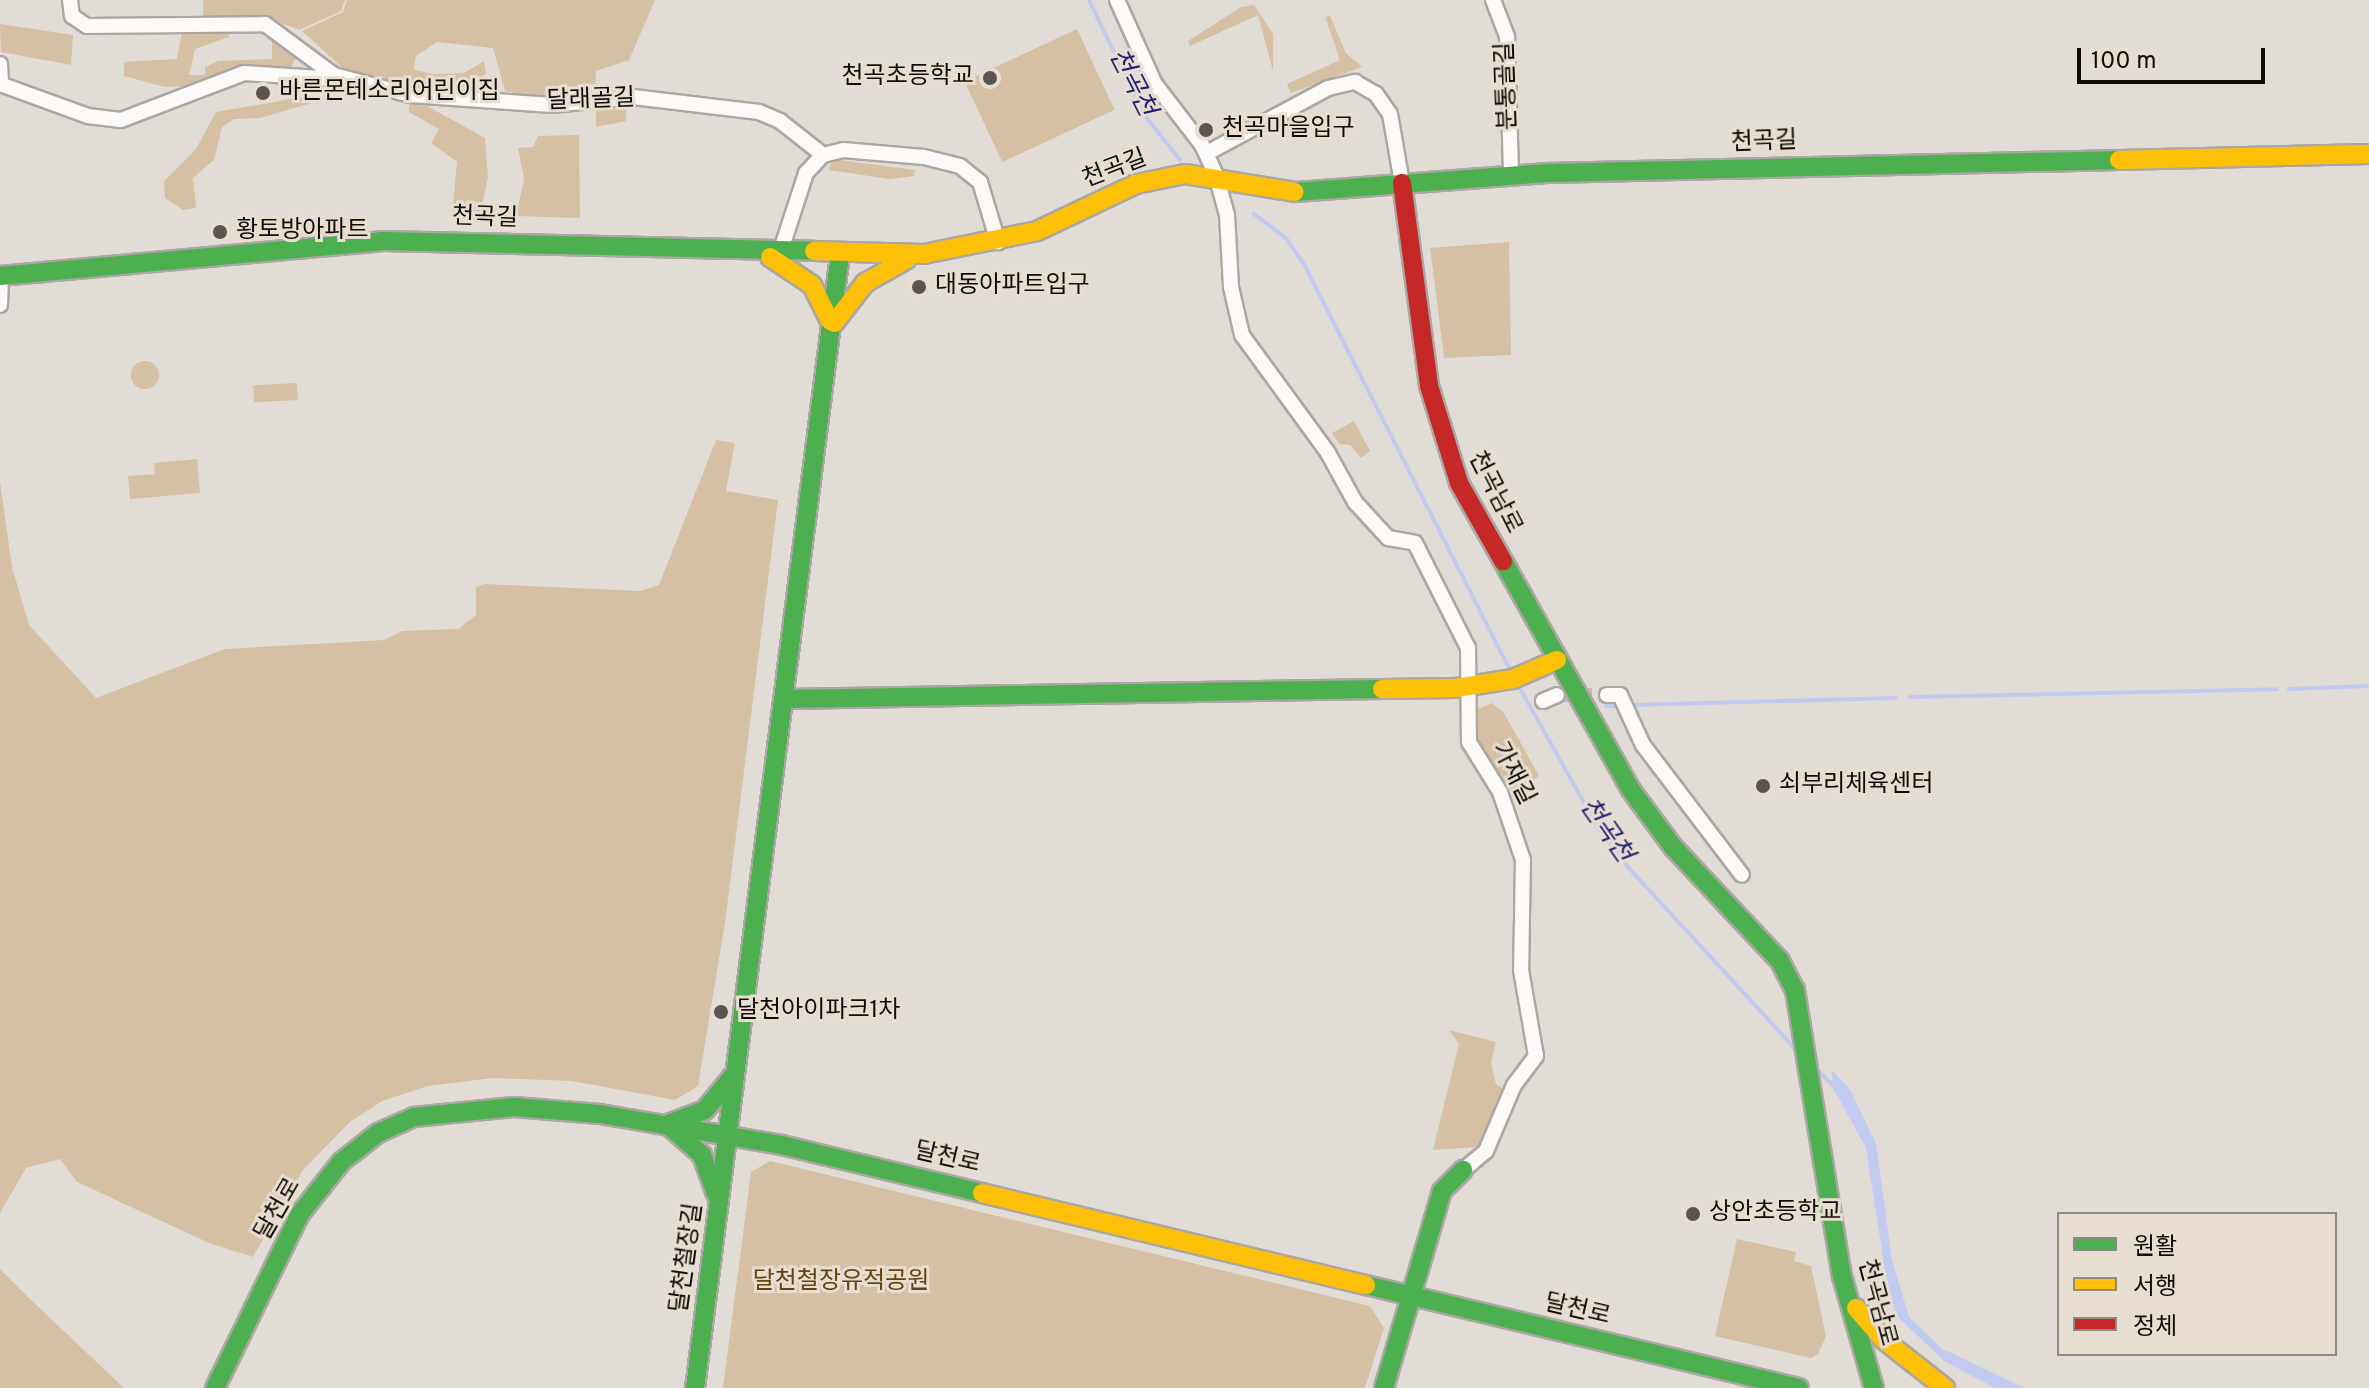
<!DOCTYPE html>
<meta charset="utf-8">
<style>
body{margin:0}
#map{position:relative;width:2369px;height:1388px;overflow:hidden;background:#e2dcd6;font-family:Overpass,"Noto Sans KR",sans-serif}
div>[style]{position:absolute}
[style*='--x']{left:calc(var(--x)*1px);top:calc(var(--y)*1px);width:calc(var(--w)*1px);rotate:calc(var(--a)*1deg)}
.green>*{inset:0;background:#d6c0a4;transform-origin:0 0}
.round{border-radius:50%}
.water>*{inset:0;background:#c2caf1}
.stream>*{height:4px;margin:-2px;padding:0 2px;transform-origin:2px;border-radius:2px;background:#c2caf1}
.street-tunnel>*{height:14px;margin-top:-7px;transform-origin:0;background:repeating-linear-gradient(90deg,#c2bdb7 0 14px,transparent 0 21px)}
.roads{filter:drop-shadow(2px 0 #aca7a2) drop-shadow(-2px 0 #aca7a2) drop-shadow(0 2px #aca7a2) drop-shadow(0 -2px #aca7a2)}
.street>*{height:14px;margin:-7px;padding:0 7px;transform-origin:7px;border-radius:7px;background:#fbfaf9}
.fast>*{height:18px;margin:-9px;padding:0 9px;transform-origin:9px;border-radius:9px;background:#4caf50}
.slow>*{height:18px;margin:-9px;padding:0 9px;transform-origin:9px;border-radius:9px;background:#ffc107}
.jam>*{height:18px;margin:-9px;padding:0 9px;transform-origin:9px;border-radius:9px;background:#c62828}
.dots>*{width:22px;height:22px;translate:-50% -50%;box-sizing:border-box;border:4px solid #e7ddd1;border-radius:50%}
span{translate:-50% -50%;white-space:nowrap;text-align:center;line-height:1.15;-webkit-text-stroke:6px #e7ddd1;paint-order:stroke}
.poi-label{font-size:24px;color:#100d09}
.right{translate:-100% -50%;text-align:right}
.left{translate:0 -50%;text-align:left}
.street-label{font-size:24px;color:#100d09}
.park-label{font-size:24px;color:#65430d}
.water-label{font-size:26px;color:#1d2171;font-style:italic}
.legend{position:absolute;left:2057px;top:1212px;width:280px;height:144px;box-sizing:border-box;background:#e7ddd1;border:2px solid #918a81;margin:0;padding:10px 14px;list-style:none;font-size:24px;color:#100d09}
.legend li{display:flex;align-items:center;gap:16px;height:40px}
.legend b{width:40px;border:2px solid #918a81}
.scale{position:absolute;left:2077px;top:48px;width:188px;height:36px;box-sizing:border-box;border:4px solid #100d09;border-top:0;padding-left:10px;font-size:24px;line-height:28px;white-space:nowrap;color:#100d09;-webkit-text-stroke:6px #e7ddd1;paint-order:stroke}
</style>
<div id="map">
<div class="green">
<div style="clip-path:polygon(203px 0,345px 0,341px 11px,299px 30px,264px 16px,203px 18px)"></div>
<div style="clip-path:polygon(347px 0,655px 0,629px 60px,596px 71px,595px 92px,536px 97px,505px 91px,493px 48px,437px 42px,416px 56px,414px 70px,434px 74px,464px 73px,484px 61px,486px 73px,471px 89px,400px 86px,411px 73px,399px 86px,348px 73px,302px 31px,343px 12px)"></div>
<div style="clip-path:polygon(1254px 5px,1273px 34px,1273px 71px,1258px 15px,1190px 46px,1188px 41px,1241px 7px)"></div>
<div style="clip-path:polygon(1330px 16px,1346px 53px,1362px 67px,1291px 93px,1287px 84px,1340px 60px,1325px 17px)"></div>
<div style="clip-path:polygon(0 24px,73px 35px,71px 65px,1px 52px)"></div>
<div style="left:1077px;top:29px;width:89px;height:124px;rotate:65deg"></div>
<div style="clip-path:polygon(229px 30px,229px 37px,195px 49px,189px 75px,205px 75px,205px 67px,218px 61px,272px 59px,272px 35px,297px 55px,291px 68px,227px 71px,187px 86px,165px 87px,124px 76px,124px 62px,177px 59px,182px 32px)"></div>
<div style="clip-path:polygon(308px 96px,315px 102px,260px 118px,234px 119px,222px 127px,214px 160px,193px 178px,196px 208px,183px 210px,165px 198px,164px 181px,196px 149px,216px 112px)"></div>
<div style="clip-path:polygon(409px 104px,427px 106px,485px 138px,488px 178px,480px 215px,452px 215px,457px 162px,431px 143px,439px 129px,409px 112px)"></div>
<div style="clip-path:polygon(626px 104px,626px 121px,596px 127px,596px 108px)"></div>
<div style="clip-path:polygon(579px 135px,580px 218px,516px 216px,524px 179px,518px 148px,533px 147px,538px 136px)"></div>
<div style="clip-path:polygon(832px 159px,915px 170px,914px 176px,889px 179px,829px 170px)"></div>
<div style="clip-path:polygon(1509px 242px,1511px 355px,1444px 358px,1430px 248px)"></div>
<div class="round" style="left:131px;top:361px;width:28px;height:28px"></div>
<div style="left:297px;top:383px;width:17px;height:44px;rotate:87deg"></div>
<div style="clip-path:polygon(1354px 421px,1370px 451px,1361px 458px,1350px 445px,1339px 444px,1332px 433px)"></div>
<div style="clip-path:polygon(716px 440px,735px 443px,726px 491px,778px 500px,725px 923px,698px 1086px,675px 1100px,572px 1081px,493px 1078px,428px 1086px,382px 1101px,350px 1122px,303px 1170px,253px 1257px,209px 1243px,77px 1182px,60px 1159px,26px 1168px,0 1213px,0 482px,12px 567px,29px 625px,96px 698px,225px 649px,384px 640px,402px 631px,458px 629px,476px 615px,476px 587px,485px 584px,640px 591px,659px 585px)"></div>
<div style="clip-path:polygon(197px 459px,200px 493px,130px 499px,128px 476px,155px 474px,154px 463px)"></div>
<div style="clip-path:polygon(1492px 703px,1504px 713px,1539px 776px,1514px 795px,1472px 737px,1471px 712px)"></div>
<div style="clip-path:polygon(1449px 1030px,1496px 1042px,1491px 1063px,1496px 1084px,1504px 1090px,1480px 1147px,1433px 1150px,1459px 1044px)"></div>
<div style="clip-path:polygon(770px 1161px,1370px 1306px,1384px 1328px,1365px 1388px,723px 1388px,751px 1172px)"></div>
<div style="clip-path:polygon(1737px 1239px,1796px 1252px,1794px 1261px,1811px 1266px,1826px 1336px,1818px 1354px,1811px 1358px,1715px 1336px)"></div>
<div style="clip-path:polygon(0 1269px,30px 1299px,124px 1388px,0 1388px)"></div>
</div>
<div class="water">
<div style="clip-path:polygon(1831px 1069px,1851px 1091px,1876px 1144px,1892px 1260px,1909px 1317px,1941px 1348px,2024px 1388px,1995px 1388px,1944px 1361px,1897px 1316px,1888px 1290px,1866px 1148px,1834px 1090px)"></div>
</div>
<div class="stream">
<div style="--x:1089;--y:0;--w:129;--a:64.2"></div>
<div style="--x:1145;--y:116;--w:56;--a:51.5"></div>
<div style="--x:1254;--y:214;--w:40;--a:37"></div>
<div style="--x:1286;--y:238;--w:34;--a:56"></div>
<div style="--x:1305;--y:266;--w:458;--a:63.1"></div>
<div style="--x:1518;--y:685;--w:162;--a:60.7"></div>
<div style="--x:1597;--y:826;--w:50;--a:53.1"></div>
<div style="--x:1627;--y:866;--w:251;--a:47.4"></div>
<div style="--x:2289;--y:689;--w:80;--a:-2.1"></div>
<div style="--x:1910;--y:697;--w:367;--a:-1.2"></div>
<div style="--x:1630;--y:705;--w:266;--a:-1.5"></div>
<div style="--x:1606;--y:706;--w:10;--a:0"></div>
<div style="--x:1815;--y:1068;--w:28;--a:44"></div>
</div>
<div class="street-tunnel">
<div style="--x:1557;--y:695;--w:50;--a:0"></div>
</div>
<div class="roads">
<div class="street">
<div style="--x:70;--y:0;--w:16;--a:83"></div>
<div style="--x:72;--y:16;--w:18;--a:34"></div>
<div style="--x:87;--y:26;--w:178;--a:-0.6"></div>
<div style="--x:265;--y:24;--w:86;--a:36.5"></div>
<div style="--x:334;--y:75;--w:79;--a:14.7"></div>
<div style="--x:410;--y:95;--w:142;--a:4"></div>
<div style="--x:552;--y:105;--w:81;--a:-5.6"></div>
<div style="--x:633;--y:97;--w:127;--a:6.8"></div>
<div style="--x:759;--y:112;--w:23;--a:23"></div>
<div style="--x:780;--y:121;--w:55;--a:38.3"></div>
<div style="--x:1117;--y:0;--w:92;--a:65.7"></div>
<div style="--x:1155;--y:84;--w:77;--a:52.4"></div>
<div style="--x:1202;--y:145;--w:33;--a:65"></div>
<div style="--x:1216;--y:175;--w:41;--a:74.6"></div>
<div style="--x:1227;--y:215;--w:72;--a:86.8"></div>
<div style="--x:1231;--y:287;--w:49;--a:77.1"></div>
<div style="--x:1242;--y:335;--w:146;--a:53.9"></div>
<div style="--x:1328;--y:453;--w:56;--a:61.1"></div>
<div style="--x:1355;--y:502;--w:49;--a:47.5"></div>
<div style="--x:1388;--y:538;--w:27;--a:10"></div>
<div style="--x:1415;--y:543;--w:118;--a:63.2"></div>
<div style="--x:1468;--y:648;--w:94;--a:89.4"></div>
<div style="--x:1469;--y:742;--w:59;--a:58.2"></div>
<div style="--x:1500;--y:792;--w:72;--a:71.3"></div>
<div style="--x:1523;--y:860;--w:110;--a:91"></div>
<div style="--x:1521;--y:970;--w:87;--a:80.1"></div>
<div style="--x:1536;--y:1056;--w:36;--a:127"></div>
<div style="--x:1514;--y:1085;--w:72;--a:113"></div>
<div style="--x:1486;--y:1151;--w:30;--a:140"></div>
<div style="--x:1493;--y:0;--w:40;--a:69"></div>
<div style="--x:1507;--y:37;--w:137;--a:88.3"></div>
<div style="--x:0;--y:64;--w:20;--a:87"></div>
<div style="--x:0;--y:84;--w:94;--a:20"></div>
<div style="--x:88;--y:116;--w:33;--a:7"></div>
<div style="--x:121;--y:120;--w:132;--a:-20.9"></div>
<div style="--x:244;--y:73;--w:91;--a:3.8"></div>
<div style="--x:1207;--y:153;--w:137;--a:-28.2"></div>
<div style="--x:1328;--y:88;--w:28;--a:-13"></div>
<div style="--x:1355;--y:82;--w:24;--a:30"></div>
<div style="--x:1376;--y:94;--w:24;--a:55"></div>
<div style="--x:1390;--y:114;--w:70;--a:80.1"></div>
<div style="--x:780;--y:253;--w:84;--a:-72"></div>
<div style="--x:806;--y:173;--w:25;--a:-47"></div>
<div style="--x:823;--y:155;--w:21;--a:-14"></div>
<div style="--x:843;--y:150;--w:81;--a:4.9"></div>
<div style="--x:924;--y:157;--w:37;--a:14"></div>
<div style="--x:960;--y:166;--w:26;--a:39"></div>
<div style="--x:980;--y:182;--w:63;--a:73.3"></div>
<div style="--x:0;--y:305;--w:29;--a:-88"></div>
<div style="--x:1607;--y:695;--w:13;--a:0"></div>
<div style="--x:1620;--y:695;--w:55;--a:65.3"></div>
<div style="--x:1643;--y:745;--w:163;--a:52.7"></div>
<div style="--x:1543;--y:701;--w:15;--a:-23"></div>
</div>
<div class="fast">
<div style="--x:1295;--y:192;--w:254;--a:-4.3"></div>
<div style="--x:1548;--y:173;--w:571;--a:-1.3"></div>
<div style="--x:0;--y:276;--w:383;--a:-5.2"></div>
<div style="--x:381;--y:241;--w:433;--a:1.3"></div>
<div style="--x:1503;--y:561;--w:262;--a:60.8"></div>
<div style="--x:1631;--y:790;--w:71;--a:53.6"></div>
<div style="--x:1673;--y:847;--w:156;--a:46.8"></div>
<div style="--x:1780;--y:961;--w:33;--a:63"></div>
<div style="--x:1795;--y:990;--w:290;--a:80.7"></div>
<div style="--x:1842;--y:1276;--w:116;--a:74.1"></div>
<div style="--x:785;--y:699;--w:597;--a:-0.96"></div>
<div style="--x:671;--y:1123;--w:36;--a:-21"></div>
<div style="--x:705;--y:1110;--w:43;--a:-50.7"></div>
<div style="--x:670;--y:1127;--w:43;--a:41.2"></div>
<div style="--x:702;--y:1155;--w:41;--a:70.3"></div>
<div style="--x:1366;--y:1285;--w:445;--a:13.4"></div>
<div style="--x:215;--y:1388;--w:194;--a:-64"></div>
<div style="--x:300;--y:1214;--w:66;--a:-51.7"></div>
<div style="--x:341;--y:1162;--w:47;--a:-38.1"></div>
<div style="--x:378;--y:1133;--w:39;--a:-24"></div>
<div style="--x:414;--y:1117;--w:100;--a:-5.7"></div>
<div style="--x:514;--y:1107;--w:86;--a:4.7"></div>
<div style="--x:600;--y:1114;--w:185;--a:9.7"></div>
<div style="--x:782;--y:1145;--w:206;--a:13.5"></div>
<div style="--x:695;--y:1388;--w:1142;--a:-82.71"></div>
<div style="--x:1384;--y:1388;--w:205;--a:-73.6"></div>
<div style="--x:1442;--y:1191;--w:30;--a:-45"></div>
</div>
<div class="slow">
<div style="--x:2119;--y:160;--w:250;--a:-1.4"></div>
<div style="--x:814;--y:251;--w:110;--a:1.6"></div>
<div style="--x:924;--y:254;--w:115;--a:-11.5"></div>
<div style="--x:1037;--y:231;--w:110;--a:-25.4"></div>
<div style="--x:1136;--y:184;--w:50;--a:-11.5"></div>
<div style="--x:1185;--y:174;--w:111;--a:9.3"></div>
<div style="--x:770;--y:257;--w:50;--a:33.7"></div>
<div style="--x:812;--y:285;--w:40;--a:63.4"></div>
<div style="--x:834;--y:323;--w:51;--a:-52.2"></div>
<div style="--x:865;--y:283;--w:48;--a:-29.7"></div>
<div style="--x:1382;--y:689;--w:74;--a:-0.8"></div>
<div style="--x:1456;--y:688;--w:58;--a:-9"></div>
<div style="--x:1513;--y:679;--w:48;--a:-23.4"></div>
<div style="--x:982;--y:1193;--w:395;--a:13.5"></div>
<div style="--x:1856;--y:1308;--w:43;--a:48.8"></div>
<div style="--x:1884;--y:1340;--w:78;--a:38.2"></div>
</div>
<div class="jam">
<div style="--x:1402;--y:183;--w:205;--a:82.4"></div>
<div style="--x:1429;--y:386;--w:102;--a:72.8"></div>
<div style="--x:1459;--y:483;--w:90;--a:60.6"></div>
</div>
</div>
<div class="dots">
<div style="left:990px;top:78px;background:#5a5551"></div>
<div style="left:263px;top:93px;background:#5a5551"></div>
<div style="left:1206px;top:130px;background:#5a5551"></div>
<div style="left:220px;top:232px;background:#5a5551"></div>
<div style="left:919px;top:287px;background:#5a5551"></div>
<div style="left:1763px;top:786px;background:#5a5551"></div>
<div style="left:721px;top:1012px;background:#5a5551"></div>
<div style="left:1693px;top:1214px;background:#5a5551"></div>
</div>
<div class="poi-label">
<span class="right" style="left:974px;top:78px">천곡초등학교</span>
<span class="left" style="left:279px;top:93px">바른몬테소리어린이집</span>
<span class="left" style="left:1222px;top:130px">천곡마을입구</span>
<span class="left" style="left:236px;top:232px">황토방아파트</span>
<span class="left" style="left:935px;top:287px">대동아파트입구</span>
<span class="left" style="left:1779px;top:786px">쇠부리체육센터</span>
<span class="left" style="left:737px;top:1012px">달천아이파크1차</span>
<span class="left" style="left:1709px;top:1214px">상안초등학교</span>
</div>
<div class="street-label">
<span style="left:1508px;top:86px;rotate:-92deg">분통골길</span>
<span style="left:591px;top:101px;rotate:-2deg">달래골길</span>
<span style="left:1764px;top:143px;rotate:-2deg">천곡길</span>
<span style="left:1115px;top:170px;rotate:-21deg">천곡길</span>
<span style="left:485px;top:219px;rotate:2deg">천곡길</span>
<span style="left:1494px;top:493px;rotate:63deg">천곡남로</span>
<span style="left:1512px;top:774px;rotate:63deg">가재길</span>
<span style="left:947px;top:1159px;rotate:13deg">달천로</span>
<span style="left:279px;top:1210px;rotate:-60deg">달천로</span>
<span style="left:688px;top:1258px;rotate:-82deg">달천철장길</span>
<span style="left:1876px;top:1303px;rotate:75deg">천곡남로</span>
<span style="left:1577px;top:1311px;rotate:13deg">달천로</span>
</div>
<div class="park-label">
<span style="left:841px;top:1283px">달천철장유적공원</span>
</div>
<div class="water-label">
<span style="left:1131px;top:83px;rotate:63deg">천곡천</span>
<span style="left:1605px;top:831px;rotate:55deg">천곡천</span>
</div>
<ul class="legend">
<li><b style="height:10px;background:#4caf50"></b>원활</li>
<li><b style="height:10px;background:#ffc107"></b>서행</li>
<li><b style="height:10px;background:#c62828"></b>정체</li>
</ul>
<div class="scale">100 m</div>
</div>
